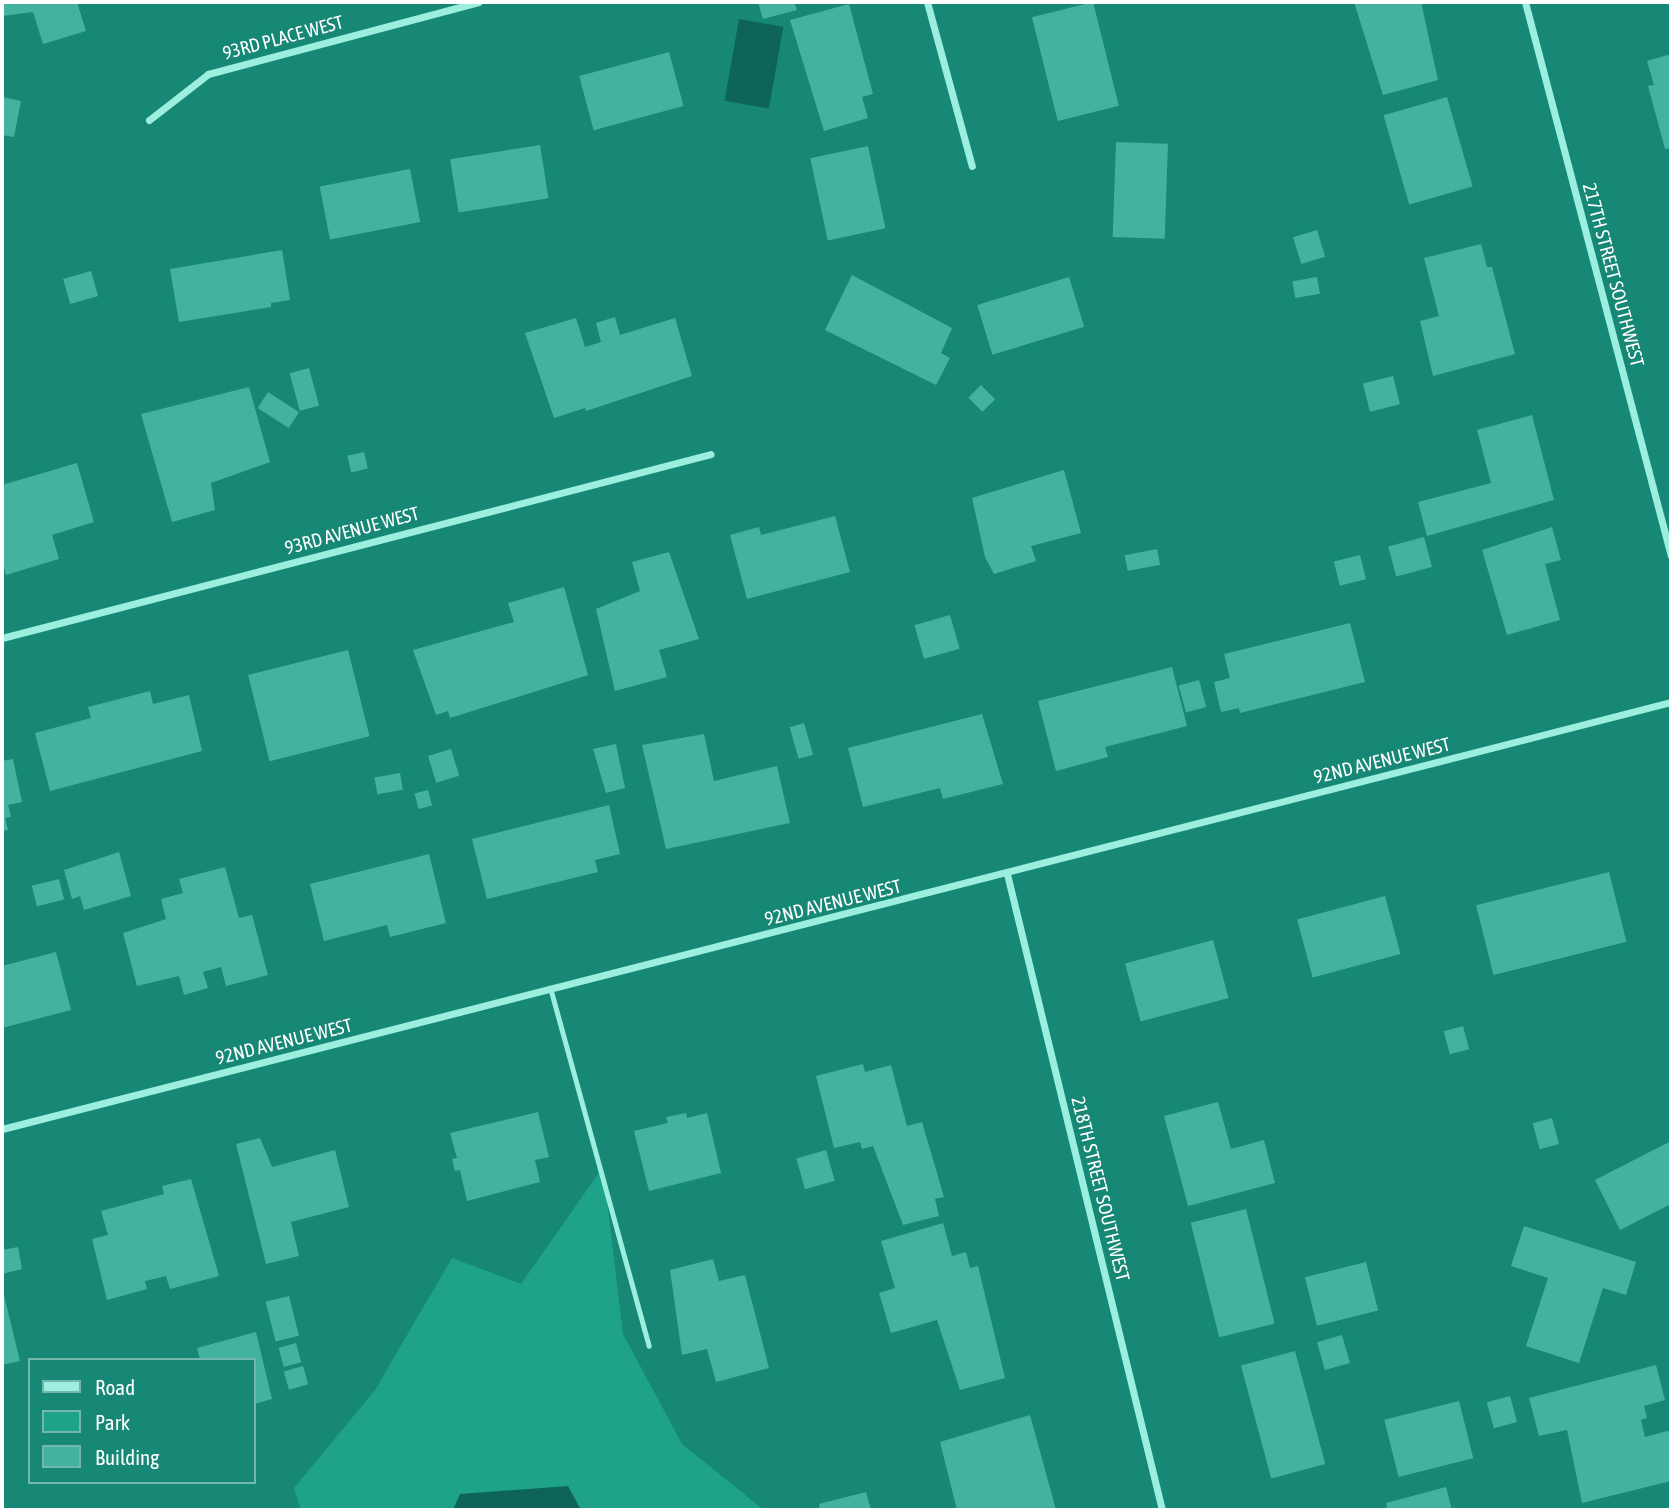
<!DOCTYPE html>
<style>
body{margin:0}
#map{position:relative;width:1673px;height:1512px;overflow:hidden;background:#168875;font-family:"Asap Condensed",sans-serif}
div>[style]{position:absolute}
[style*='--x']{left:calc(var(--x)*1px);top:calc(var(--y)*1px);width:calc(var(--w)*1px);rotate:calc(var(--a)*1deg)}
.green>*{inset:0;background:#1ea28a}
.water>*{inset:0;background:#0e6557;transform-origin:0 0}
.building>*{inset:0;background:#43b3a0;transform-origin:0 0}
.lane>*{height:5px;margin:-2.5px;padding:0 2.5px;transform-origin:2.5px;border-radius:2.5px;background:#9cefdf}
.street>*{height:7px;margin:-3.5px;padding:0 3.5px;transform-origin:3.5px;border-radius:3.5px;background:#9cefdf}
span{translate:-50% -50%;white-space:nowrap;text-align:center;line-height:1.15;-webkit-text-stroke:7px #168875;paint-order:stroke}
.street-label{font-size:19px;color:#fff}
.frame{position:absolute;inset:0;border:4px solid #fff;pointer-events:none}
.legend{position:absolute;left:28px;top:1358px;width:228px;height:126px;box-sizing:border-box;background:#168875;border:2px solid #73b8ac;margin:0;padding:9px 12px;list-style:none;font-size:21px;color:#fff}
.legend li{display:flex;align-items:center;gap:14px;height:35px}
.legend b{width:35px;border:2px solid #73b8ac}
</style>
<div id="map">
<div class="green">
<div style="clip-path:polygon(603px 1167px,623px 1334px,682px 1444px,764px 1510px,301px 1510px,294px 1488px,375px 1390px,452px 1258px,521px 1284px)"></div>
</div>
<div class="water">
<div style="left:739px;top:19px;width:45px;height:83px;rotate:10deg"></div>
<div style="clip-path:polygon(568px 1486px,581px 1510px,453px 1510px,460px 1494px)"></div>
</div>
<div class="building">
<div style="clip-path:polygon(2px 2px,77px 2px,86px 31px,43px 44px,33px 12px,2px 16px)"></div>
<div style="clip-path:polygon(758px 2px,794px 2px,797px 10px,763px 19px)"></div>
<div style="left:1093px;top:2px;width:107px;height:63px;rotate:76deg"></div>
<div style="clip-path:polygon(1354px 2px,1421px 2px,1438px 80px,1383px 95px)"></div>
<div style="clip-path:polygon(849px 4px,873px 94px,862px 97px,868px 118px,824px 131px,790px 20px)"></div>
<div style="left:669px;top:52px;width:56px;height:93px;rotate:75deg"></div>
<div style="clip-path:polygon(1671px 54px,1671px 148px,1665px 149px,1648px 86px,1654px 85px,1647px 61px)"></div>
<div style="clip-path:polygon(2px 97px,21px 101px,14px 137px,2px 135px)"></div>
<div style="left:1447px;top:97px;width:93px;height:66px;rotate:74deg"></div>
<div style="left:1116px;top:142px;width:52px;height:95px;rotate:2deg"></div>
<div style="left:540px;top:145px;width:54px;height:91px;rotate:81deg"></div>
<div style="left:868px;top:146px;width:84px;height:59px;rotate:78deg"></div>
<div style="left:410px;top:169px;width:54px;height:92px;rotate:79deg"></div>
<div style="left:1317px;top:230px;width:28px;height:25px;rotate:73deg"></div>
<div style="clip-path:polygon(1481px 244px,1487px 267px,1492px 267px,1515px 354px,1433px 376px,1420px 321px,1439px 316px,1424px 258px)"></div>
<div style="clip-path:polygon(282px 250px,290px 300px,271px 303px,271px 307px,179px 322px,170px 269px)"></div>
<div style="left:91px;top:271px;width:26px;height:29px;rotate:74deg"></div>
<div style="clip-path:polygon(852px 275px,952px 328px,941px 353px,950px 358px,936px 385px,825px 330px)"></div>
<div style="left:1069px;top:277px;width:52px;height:96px;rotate:73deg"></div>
<div style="left:1317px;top:277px;width:17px;height:25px;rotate:80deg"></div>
<div style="clip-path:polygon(615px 317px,620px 335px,675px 318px,692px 376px,586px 411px,585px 408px,554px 418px,525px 333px,576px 318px,585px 347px,601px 342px,596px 323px)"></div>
<div style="left:309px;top:368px;width:39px;height:20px;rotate:75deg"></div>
<div style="left:1393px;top:376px;width:29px;height:31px;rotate:76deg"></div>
<div style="left:981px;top:385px;width:20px;height:18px;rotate:45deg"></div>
<div style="clip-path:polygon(249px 387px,270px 462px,211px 483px,215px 510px,172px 522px,141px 414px)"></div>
<div style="left:268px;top:392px;width:37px;height:19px;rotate:33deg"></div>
<div style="clip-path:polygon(1532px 415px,1554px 500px,1427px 536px,1418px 502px,1491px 483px,1477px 430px)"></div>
<div style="left:364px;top:452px;width:17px;height:17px;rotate:77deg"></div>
<div style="clip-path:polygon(77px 463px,94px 522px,52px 535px,59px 559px,6px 575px,2px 561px,2px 485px)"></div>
<div style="clip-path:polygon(1064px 470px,1081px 533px,1031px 546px,1036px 561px,994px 574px,985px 557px,972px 498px)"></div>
<div style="clip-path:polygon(835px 516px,850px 572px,747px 599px,730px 535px,759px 527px,761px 535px)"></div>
<div style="clip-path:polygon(1552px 527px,1561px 560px,1545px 564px,1560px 620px,1507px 635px,1482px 550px)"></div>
<div style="left:1424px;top:537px;width:31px;height:37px;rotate:75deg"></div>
<div style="left:1157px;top:549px;width:16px;height:33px;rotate:79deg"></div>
<div style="clip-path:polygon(669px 552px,699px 639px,659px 650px,667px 677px,615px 691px,596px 609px,640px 591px,632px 562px)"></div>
<div style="left:1360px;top:555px;width:25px;height:27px;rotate:76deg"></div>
<div style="clip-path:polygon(564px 587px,588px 675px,450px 718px,448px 711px,436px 715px,413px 650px,514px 622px,508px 603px)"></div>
<div style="left:950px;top:615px;width:35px;height:37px;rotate:74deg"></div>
<div style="clip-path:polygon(1350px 623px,1365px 682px,1240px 713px,1239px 708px,1221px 712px,1214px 682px,1230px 678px,1224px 654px)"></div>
<div style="left:348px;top:650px;width:89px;height:103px;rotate:76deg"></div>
<div style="clip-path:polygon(1172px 667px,1187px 726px,1105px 747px,1108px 757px,1056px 771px,1038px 701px)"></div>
<div style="left:1199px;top:680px;width:28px;height:21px;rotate:75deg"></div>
<div style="clip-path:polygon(150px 691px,153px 704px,189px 695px,202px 751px,50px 791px,35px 733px,91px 718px,88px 707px)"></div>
<div style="clip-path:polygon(982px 714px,1003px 784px,943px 799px,940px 788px,863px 807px,848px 748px)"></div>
<div style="left:804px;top:723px;width:33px;height:15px;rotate:74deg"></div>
<div style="clip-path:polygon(704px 734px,714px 781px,777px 766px,790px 823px,666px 849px,642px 745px)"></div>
<div style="clip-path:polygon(616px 744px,625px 788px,606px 793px,593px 749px)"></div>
<div style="left:451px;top:749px;width:28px;height:24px;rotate:73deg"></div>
<div style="clip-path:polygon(13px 759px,22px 802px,8px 805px,11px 817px,5px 818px,8px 830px,2px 831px,2px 761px)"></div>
<div style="left:400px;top:773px;width:17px;height:26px;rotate:80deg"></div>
<div style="left:428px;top:790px;width:16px;height:14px;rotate:75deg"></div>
<div style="clip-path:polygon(609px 805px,620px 854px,595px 860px,598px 872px,487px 899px,472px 839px)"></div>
<div style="clip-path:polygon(119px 852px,131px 896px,84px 910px,80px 896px,72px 899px,64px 870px)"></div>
<div style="clip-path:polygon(429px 854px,446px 923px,390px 937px,387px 925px,324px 941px,310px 884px)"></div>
<div style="clip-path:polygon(225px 867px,239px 918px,252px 915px,268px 975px,226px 986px,221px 967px,203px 972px,208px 988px,184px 995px,179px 976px,137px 986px,123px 933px,166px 919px,161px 899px,183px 893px,179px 879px)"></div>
<div style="left:1609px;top:872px;width:72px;height:137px;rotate:76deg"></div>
<div style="left:59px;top:879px;width:21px;height:28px;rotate:76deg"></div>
<div style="left:1385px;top:896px;width:60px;height:91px;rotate:75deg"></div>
<div style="left:1213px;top:940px;width:60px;height:91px;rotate:75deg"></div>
<div style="clip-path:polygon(56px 952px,71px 1010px,2px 1028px,2px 966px)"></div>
<div style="left:1463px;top:1026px;width:24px;height:20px;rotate:75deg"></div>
<div style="clip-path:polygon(863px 1064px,865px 1072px,891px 1065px,907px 1126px,922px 1122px,944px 1197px,935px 1199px,939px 1216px,903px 1225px,873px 1146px,862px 1149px,860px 1142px,834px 1148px,816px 1076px)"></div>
<div style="clip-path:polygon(1218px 1102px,1231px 1149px,1264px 1140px,1275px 1183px,1188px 1206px,1164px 1116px)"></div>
<div style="clip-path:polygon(538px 1112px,549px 1157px,535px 1160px,540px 1182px,467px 1201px,460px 1170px,455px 1171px,452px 1159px,457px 1158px,450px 1133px)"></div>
<div style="clip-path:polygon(686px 1113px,687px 1118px,707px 1113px,721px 1173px,649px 1191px,634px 1131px,668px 1123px,666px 1117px)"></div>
<div style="left:1552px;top:1118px;width:27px;height:20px;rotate:75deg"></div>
<div style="clip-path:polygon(260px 1138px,272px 1167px,335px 1150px,349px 1207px,291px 1222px,299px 1256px,266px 1264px,236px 1144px)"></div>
<div style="clip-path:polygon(1671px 1141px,1671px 1204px,1620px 1230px,1595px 1180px)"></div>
<div style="left:826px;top:1150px;width:32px;height:31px;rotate:74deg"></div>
<div style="clip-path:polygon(191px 1179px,219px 1276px,170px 1289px,166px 1276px,145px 1281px,147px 1289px,107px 1300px,92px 1239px,108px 1235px,101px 1211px,164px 1194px,162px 1186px)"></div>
<div style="left:1246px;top:1209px;width:118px;height:57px;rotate:76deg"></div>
<div style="clip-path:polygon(943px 1223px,952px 1256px,966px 1252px,970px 1268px,978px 1266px,1005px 1378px,960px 1390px,937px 1320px,891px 1333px,879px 1293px,895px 1288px,881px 1241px)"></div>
<div style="clip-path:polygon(1524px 1226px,1636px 1262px,1626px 1295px,1603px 1288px,1579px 1363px,1526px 1346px,1548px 1278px,1511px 1266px)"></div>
<div style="clip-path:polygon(18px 1247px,22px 1269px,2px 1274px,2px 1250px)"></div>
<div style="clip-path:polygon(713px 1259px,719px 1281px,745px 1275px,769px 1368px,716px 1382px,707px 1349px,682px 1355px,670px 1270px)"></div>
<div style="left:1366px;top:1262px;width:50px;height:63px;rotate:76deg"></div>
<div style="clip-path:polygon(2px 1287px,20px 1361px,2px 1365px)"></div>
<div style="left:289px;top:1296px;width:41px;height:24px;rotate:76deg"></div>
<div style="clip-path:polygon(256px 1332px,272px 1399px,254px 1404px,254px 1360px,200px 1360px,197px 1348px)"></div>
<div style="left:1342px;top:1335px;width:29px;height:26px;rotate:74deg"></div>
<div style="left:296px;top:1343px;width:20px;height:18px;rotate:75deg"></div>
<div style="left:1295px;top:1351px;width:117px;height:56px;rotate:75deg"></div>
<div style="clip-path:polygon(1656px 1365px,1665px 1400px,1644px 1406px,1647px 1418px,1641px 1420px,1645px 1437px,1671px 1430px,1671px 1481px,1582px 1503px,1567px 1430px,1539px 1436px,1529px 1398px)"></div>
<div style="left:303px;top:1366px;width:19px;height:20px;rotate:74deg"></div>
<div style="left:1510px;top:1396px;width:27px;height:24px;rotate:75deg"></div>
<div style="left:1459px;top:1401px;width:59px;height:77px;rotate:76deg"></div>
<div style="clip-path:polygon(1030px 1415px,1056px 1510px,957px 1510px,940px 1442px)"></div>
<div style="clip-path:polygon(1446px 1487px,1452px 1510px,1388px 1510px,1386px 1503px)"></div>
<div style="clip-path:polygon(866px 1492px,871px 1510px,820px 1510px,819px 1504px)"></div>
</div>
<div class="lane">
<div style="--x:551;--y:991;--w:368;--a:74.6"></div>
</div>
<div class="street">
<div style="--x:927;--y:2;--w:170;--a:74.7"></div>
<div style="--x:1525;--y:2;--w:573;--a:75.24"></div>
<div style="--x:149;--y:120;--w:75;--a:-37.9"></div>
<div style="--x:208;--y:74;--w:280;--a:-14.9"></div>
<div style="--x:2;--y:638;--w:732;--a:-14.55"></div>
<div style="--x:1007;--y:874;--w:655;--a:76.3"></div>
<div style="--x:2;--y:1129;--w:1723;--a:-14.35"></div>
</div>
<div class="street-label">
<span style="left:283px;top:38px;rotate:-15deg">93RD PLACE WEST</span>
<span style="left:1613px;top:275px;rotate:75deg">217TH STREET SOUTHWEST</span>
<span style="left:352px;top:531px;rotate:-15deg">93RD AVENUE WEST</span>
<span style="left:1382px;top:761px;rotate:-14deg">92ND AVENUE WEST</span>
<span style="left:833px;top:903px;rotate:-14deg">92ND AVENUE WEST</span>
<span style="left:284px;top:1042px;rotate:-14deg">92ND AVENUE WEST</span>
<span style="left:1100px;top:1189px;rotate:76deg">218TH STREET SOUTHWEST</span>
</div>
<div class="frame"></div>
<ul class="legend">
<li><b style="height:9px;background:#9cefdf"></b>Road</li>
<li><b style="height:19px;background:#1ea28a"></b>Park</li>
<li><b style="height:19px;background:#43b3a0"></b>Building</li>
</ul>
</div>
